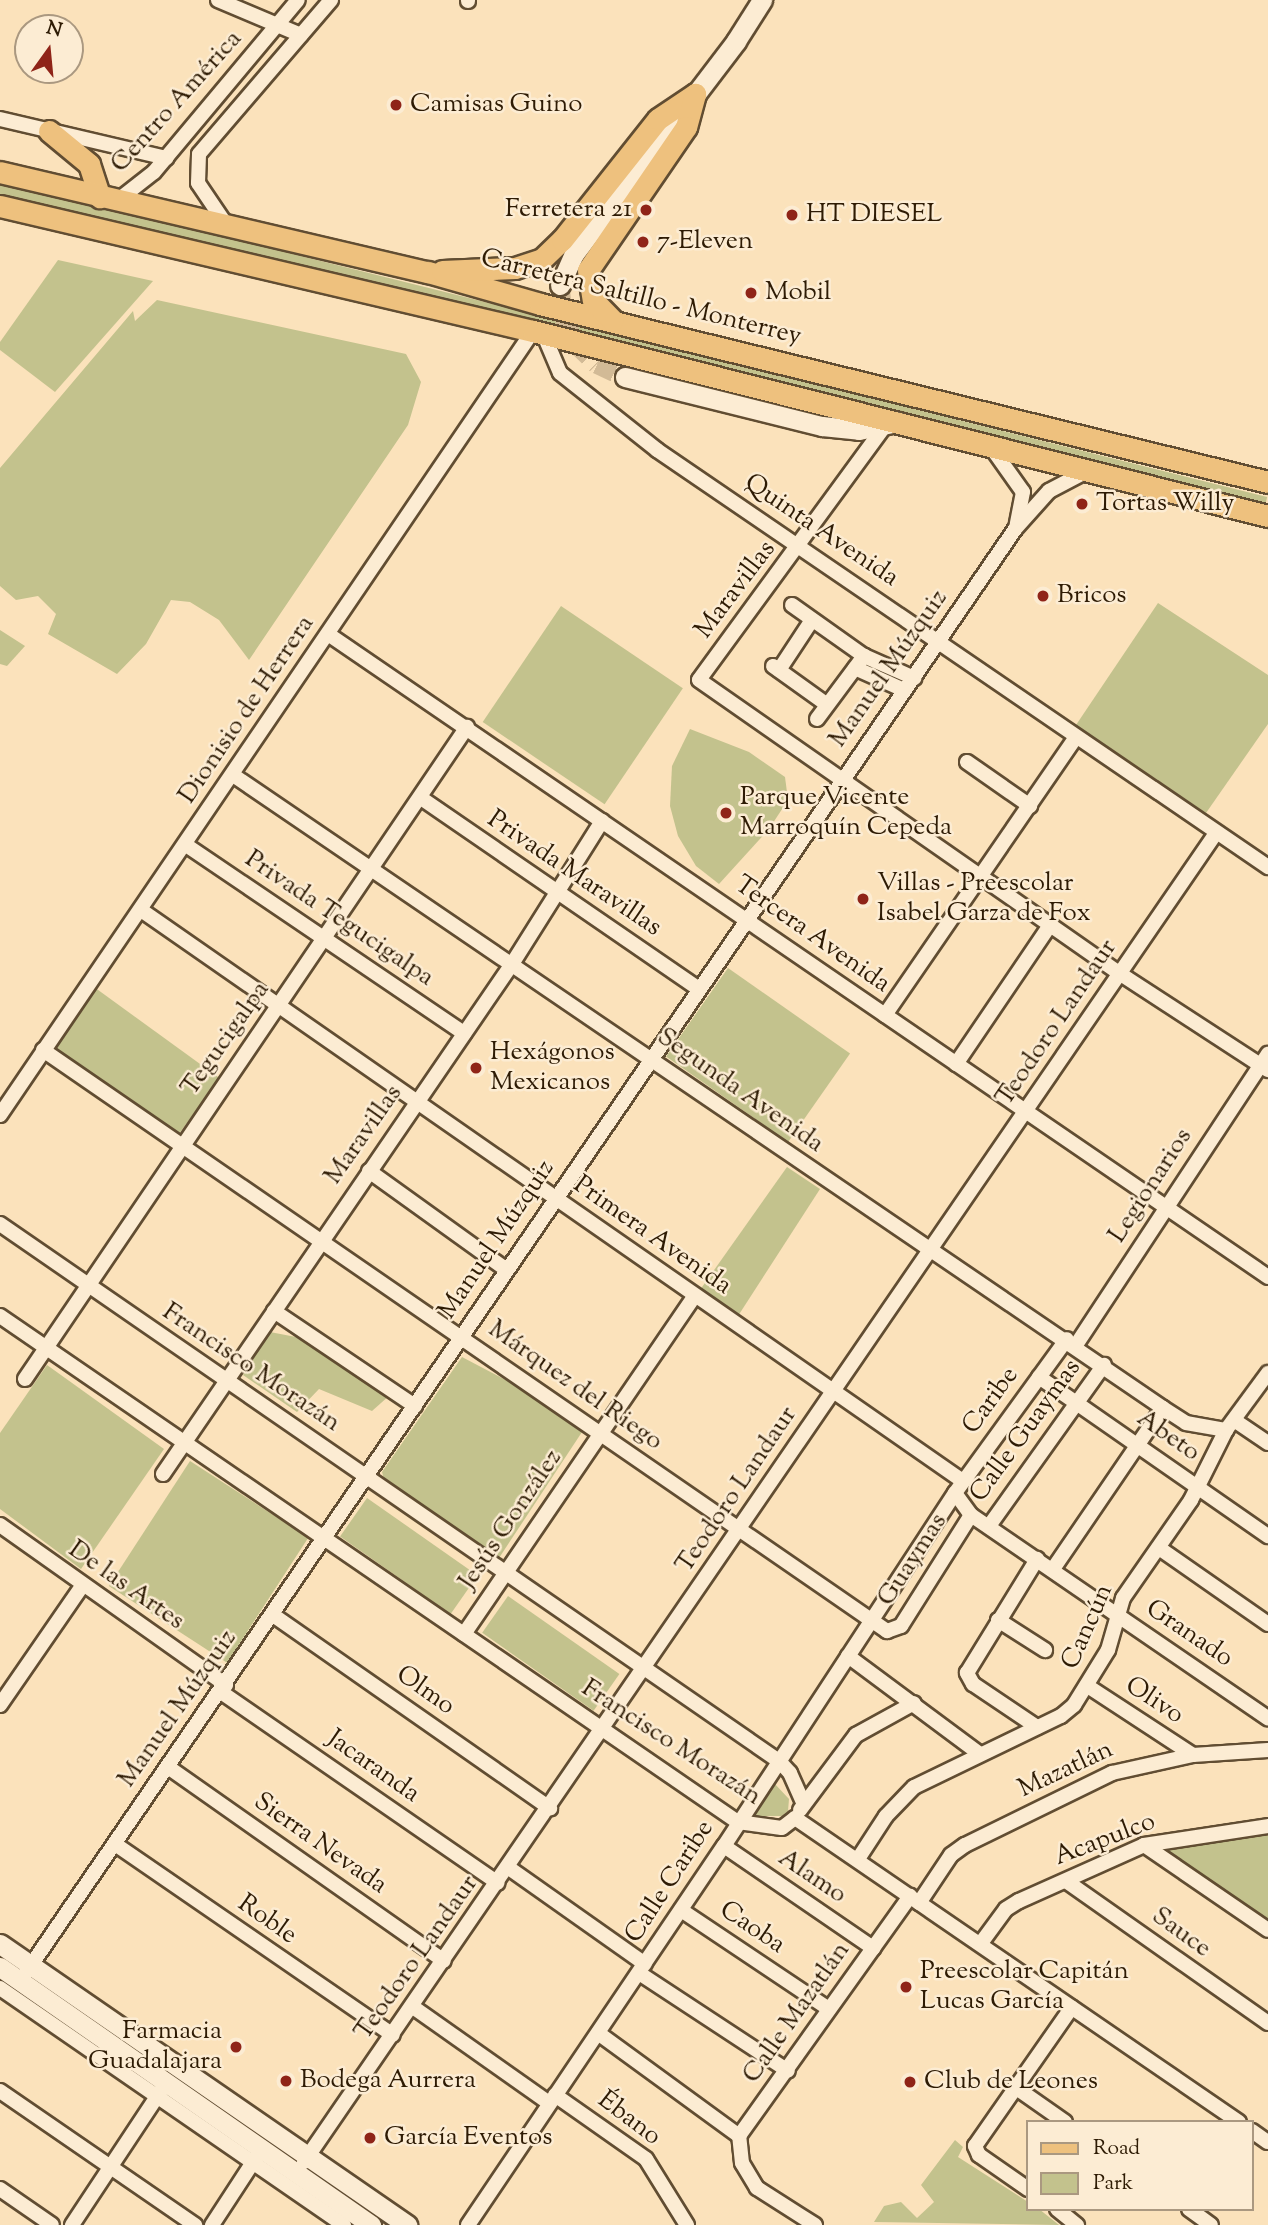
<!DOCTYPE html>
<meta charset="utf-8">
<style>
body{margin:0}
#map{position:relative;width:1268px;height:2225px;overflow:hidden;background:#fbe2bb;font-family:"Sorts Mill Goudy",serif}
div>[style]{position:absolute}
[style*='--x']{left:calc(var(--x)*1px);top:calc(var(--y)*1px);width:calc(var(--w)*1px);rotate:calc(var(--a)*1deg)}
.green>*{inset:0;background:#c3c28d;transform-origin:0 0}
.secondary-tunnel>*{height:19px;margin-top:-9.5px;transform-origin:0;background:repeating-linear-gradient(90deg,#d2ba96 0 19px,transparent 0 29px)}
.roads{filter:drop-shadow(2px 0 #614d32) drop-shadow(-2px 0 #614d32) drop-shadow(0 2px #614d32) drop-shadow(0 -2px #614d32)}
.street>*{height:14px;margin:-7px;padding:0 7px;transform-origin:7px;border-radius:7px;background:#fcecd3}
.secondary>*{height:19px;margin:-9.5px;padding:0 9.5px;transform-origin:9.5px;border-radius:9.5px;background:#fcecd3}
.primary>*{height:21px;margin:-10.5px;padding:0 10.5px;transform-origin:10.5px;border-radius:10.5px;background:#eec17e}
.dots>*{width:19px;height:19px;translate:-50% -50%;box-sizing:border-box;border:4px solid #fcecd3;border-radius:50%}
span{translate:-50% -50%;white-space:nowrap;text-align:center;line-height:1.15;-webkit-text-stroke:5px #fcecd3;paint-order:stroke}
.street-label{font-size:26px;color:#2e1b04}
.poi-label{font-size:26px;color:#2e1b04}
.left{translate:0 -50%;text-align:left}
.right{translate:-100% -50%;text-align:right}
.legend{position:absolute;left:1026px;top:2120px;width:228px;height:91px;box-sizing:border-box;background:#fcecd3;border:2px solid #aa9880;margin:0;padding:9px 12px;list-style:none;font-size:21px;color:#2e1b04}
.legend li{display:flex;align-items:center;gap:14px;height:35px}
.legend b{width:35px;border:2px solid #aa9880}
.north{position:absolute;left:14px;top:14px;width:70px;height:70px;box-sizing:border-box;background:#fcecd3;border:2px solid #aa9880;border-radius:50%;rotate:15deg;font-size:19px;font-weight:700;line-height:28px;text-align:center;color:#2e1b04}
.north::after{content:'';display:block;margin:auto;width:24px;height:32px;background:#8f2418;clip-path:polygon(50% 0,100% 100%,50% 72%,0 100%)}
</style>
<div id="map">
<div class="green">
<div style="left:0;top:181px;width:1306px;height:15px;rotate:14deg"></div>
<div style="clip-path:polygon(58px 260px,153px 281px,55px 392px,0 350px,0 342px)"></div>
<div style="clip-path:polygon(157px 300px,406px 354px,421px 382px,408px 425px,249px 660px,219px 620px,190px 602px,171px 600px,146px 644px,117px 674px,48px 634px,56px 614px,38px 596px,16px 600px,0 586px,0 468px,133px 311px,135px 321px)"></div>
<div style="clip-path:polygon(1158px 603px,1268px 675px,1268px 724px,1206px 813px,1076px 725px)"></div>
<div style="left:561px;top:606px;width:147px;height:140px;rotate:34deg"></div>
<div style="clip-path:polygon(0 630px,25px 646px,7px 666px,0 664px)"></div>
<div style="clip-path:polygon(690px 729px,749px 752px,785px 777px,788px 800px,769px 829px,719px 884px,696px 866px,678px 836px,670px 806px,672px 766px)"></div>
<div style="left:728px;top:968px;width:149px;height:108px;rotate:35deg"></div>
<div style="left:94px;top:987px;width:155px;height:74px;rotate:36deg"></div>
<div style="clip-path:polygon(787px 1167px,820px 1189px,738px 1316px,700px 1290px)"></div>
<div style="clip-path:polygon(270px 1332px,301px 1338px,390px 1395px,372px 1411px,319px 1389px,297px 1412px,243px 1375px)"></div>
<div style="clip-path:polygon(462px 1357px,521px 1388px,582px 1432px,499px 1558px,384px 1479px,382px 1472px)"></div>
<div style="clip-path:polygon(47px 1365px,164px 1449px,81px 1569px,0 1509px,0 1433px)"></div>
<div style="left:190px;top:1461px;width:141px;height:149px;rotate:33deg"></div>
<div style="left:367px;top:1498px;width:135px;height:47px;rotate:35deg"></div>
<div style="left:508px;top:1596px;width:136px;height:45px;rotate:35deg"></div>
<div style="clip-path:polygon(774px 1783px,789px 1799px,788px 1811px,782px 1816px,752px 1816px)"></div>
<div style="clip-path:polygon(1268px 1833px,1268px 1922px,1162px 1848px)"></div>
<div style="clip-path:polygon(955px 2140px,963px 2147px,958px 2157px,1028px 2202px,1028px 2209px,1039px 2209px,1059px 2225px,874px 2222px,884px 2206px,901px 2202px,917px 2218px,934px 2202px,921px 2185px)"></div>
</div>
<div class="secondary-tunnel">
<div style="--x:560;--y:285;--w:30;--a:84"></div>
<div style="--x:563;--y:315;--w:30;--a:67"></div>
<div style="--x:575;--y:343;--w:30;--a:44"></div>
<div style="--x:597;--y:364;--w:31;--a:25"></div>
</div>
<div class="roads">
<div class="street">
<div style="--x:218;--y:0;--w:90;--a:22.9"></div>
<div style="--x:468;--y:1;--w:1;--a:-90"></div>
<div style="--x:0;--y:119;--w:171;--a:13.2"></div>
<div style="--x:117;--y:201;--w:47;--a:-38.1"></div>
<div style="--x:154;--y:172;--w:224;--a:-50.1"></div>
<div style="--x:227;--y:226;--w:52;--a:-124"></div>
<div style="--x:198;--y:183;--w:29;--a:-88"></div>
<div style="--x:199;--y:154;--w:203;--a:-49.4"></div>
<div style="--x:543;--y:333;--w:43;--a:67"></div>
<div style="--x:560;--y:373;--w:124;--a:38.4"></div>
<div style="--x:657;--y:450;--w:740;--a:34.31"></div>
<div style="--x:884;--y:427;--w:313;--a:126.2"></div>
<div style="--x:699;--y:680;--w:512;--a:34.9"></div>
<div style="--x:1119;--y:973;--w:178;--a:33.1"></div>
<div style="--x:991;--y:447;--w:55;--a:54.6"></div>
<div style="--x:1023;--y:492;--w:33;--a:101"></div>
<div style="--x:792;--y:605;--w:88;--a:35.3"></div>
<div style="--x:864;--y:656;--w:55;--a:23.7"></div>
<div style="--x:328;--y:634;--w:1139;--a:34.37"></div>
<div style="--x:773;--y:666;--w:65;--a:35.6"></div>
<div style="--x:855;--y:668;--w:54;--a:24.2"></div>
<div style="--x:779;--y:670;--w:60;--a:-56.6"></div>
<div style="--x:817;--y:719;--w:79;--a:-53.3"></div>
<div style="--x:967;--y:762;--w:77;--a:34.9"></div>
<div style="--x:233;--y:775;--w:1125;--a:34.24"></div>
<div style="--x:1163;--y:1408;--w:27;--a:33"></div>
<div style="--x:1186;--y:1423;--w:41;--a:9.9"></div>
<div style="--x:421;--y:798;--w:337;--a:34.5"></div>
<div style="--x:186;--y:845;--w:336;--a:34.1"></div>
<div style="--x:141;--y:910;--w:1001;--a:34.79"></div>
<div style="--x:885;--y:1015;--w:337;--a:-55.5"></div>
<div style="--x:43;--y:1050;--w:1025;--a:34.54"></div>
<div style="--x:887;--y:1631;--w:15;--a:-20"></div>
<div style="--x:901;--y:1626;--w:131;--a:-57.8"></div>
<div style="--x:956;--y:1064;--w:168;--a:-55.9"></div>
<div style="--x:0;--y:1115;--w:948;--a:-55.79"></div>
<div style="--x:369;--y:1171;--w:170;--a:35.7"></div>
<div style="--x:0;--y:1224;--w:946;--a:34.58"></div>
<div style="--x:779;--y:1761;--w:16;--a:47"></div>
<div style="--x:790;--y:1773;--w:34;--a:66"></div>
<div style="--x:274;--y:1311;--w:170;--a:34"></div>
<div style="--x:0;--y:1316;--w:895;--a:34.44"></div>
<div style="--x:738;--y:1822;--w:44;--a:7.8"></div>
<div style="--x:782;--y:1828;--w:16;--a:-38"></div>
<div style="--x:795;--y:1818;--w:538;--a:34.4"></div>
<div style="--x:1076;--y:1345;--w:349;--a:-56.6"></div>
<div style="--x:1039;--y:1377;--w:279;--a:34.8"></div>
<div style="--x:25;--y:1379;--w:788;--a:-55.87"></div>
<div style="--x:1234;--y:1420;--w:41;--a:34.1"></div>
<div style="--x:163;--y:1474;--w:618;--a:-55.62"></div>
<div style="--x:512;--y:964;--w:169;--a:-57.8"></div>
<div style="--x:955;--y:1493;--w:27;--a:54"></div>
<div style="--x:971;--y:1515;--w:360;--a:34.4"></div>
<div style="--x:0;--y:1525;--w:277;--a:35.3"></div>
<div style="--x:989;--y:1526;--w:198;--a:-54.5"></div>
<div style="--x:1159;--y:1548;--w:133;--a:34.9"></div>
<div style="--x:1053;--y:1569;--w:195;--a:-55.7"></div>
<div style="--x:273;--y:1615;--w:338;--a:34.9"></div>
<div style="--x:998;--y:1620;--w:56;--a:32.6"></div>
<div style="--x:464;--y:1634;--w:408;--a:-55.7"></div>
<div style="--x:848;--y:1656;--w:164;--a:36.6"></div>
<div style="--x:1089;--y:1687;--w:124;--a:33.2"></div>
<div style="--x:221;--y:1692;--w:336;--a:34.6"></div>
<div style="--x:0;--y:1705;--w:145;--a:-55.4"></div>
<div style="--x:1037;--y:1727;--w:77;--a:-146.1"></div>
<div style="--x:973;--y:1684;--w:13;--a:-119"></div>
<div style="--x:967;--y:1673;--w:134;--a:-58.4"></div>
<div style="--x:168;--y:1767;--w:337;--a:35.1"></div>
<div style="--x:800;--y:1810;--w:94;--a:-53.3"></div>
<div style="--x:856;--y:1735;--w:66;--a:-28.9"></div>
<div style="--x:115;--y:1844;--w:337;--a:34.5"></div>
<div style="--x:1144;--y:1845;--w:150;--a:34.4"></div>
<div style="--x:724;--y:1846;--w:181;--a:34.4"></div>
<div style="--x:858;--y:1859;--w:51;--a:-56.9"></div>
<div style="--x:886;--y:1816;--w:40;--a:-46"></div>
<div style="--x:914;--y:1787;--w:163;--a:-25.8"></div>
<div style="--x:1061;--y:1716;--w:17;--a:-40"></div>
<div style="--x:1074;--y:1705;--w:65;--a:-58.3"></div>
<div style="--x:1108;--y:1650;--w:54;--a:-73.9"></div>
<div style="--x:1123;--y:1598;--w:119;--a:-55.2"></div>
<div style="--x:1191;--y:1500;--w:78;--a:-63.4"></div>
<div style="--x:1226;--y:1430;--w:71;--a:-53.6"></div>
<div style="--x:509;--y:1868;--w:166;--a:35.2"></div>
<div style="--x:1066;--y:1881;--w:247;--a:35.1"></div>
<div style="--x:919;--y:1903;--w:58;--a:-56.3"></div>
<div style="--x:951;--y:1855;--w:17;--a:-36"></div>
<div style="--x:965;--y:1845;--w:164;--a:-26.1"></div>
<div style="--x:1112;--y:1773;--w:83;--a:-12.5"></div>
<div style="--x:1193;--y:1755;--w:75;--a:-3.8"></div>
<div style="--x:681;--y:1910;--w:178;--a:33.8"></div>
<div style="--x:981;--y:1943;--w:42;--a:-53.7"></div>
<div style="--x:1006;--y:1909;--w:15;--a:-32"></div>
<div style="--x:1019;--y:1901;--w:137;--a:-24.1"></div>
<div style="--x:1144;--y:1845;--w:125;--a:-8.7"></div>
<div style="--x:639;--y:1973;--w:178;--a:33.3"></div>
<div style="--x:25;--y:1974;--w:1752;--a:-55.58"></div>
<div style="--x:1015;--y:529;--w:51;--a:-48.2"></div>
<div style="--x:1049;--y:491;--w:43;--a:-27.8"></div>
<div style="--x:0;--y:1988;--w:418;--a:34.6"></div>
<div style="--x:413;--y:2007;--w:166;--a:35.2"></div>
<div style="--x:598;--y:2033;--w:175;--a:36.1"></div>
<div style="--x:1015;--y:2087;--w:61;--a:35"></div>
<div style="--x:0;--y:2091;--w:237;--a:34.5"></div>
<div style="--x:555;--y:2095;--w:111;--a:35.1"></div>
<div style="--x:646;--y:2159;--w:78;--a:58.2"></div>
<div style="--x:1252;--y:2131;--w:19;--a:35"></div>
<div style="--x:304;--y:2162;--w:1612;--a:-55.54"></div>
<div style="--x:0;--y:2189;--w:63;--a:34.7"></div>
<div style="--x:1028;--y:2189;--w:60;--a:-145.2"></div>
<div style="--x:979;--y:2155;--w:10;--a:-114"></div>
<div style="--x:975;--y:2146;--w:169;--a:-55.1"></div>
<div style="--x:1057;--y:2209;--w:26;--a:39"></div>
<div style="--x:1189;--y:2209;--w:27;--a:36"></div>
<div style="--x:72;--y:2225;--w:163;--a:-56.5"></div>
<div style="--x:212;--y:2225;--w:82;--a:-56.9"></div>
<div style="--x:468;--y:2225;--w:457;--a:-56"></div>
<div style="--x:724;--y:1846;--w:422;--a:-56.8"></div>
<div style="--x:955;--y:1493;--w:190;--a:-54"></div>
<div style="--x:815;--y:2225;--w:69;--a:-147.5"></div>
<div style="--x:757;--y:2188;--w:29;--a:-121"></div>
<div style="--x:742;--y:2163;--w:27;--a:-96"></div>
<div style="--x:739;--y:2136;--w:295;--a:-54.5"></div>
</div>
<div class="secondary">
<div style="--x:560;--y:285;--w:34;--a:-66"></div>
<div style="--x:574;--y:254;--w:268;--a:-52.7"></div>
<div style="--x:736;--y:41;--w:49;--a:-57.6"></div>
<div style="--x:625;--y:377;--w:203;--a:14"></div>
<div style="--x:822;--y:426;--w:37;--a:6"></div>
<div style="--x:859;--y:430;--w:40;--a:-12"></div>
<div style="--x:0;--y:1944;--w:495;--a:34.6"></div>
<div style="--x:0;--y:1967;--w:452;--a:34.8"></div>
</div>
<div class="primary">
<div style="--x:49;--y:131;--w:52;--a:39.5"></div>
<div style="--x:89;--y:164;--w:35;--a:72"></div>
<div style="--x:0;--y:172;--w:440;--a:13.2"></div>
<div style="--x:428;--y:272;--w:116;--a:15.9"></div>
<div style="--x:540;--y:304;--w:749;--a:13.74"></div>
<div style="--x:0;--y:206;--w:547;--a:13.2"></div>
<div style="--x:533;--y:331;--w:758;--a:14.13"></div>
<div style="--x:442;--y:271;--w:73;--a:-2.4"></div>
<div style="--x:515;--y:268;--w:28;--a:-18"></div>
<div style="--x:542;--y:259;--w:28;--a:-44"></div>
<div style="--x:562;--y:240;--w:154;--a:-51.6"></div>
<div style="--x:658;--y:119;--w:45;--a:-34"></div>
<div style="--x:695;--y:94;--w:34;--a:105"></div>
<div style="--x:686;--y:127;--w:173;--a:124.4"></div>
<div style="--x:588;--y:270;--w:30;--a:81"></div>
<div style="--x:593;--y:300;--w:28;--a:46"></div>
</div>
</div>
<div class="dots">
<div style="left:396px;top:105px;background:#8f2418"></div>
<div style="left:646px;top:210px;background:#8f2418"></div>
<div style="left:792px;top:215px;background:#8f2418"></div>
<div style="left:643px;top:242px;background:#8f2418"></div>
<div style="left:751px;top:293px;background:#8f2418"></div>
<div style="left:1082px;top:504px;background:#8f2418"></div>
<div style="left:1043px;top:596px;background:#8f2418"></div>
<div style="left:726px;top:813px;background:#8f2418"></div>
<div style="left:863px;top:899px;background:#8f2418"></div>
<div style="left:476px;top:1068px;background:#8f2418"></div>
<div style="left:906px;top:1987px;background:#8f2418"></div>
<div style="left:236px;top:2047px;background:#8f2418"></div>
<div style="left:286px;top:2081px;background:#8f2418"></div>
<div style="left:910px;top:2082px;background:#8f2418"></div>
<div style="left:370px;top:2138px;background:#8f2418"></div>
</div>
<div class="street-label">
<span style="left:177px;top:102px;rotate:-48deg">Centro América</span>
<span style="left:641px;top:298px;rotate:14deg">Carretera Saltillo - Monterrey</span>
<span style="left:821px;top:531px;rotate:34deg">Quinta Avenida</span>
<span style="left:736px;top:590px;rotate:-53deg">Maravillas</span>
<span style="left:889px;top:669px;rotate:-55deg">Manuel Múzquiz</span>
<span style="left:247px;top:710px;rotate:-56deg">Dionisio de Herrera</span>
<span style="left:574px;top:874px;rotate:34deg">Privada Maravillas</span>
<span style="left:339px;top:919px;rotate:34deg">Privada Tegucigalpa</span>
<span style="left:812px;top:935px;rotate:35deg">Tercera Avenida</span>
<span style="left:1057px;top:1023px;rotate:-56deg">Teodoro Landaur</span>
<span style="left:226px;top:1039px;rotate:-55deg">Tegucigalpa</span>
<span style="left:740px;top:1091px;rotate:35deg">Segunda Avenida</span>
<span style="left:364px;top:1135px;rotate:-55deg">Maravillas</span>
<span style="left:1151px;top:1186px;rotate:-57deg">Legionarios</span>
<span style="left:652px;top:1236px;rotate:35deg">Primera Avenida</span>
<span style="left:497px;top:1240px;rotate:-56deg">Manuel Múzquiz</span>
<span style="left:251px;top:1368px;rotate:34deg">Francisco Morazán</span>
<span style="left:575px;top:1386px;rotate:35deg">Márquez del Riego</span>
<span style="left:991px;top:1401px;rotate:-54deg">Caribe</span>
<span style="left:1026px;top:1431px;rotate:-54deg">Calle Guaymas</span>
<span style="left:1168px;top:1436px;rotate:35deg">Abeto</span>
<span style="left:737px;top:1490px;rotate:-56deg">Teodoro Landaur</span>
<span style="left:511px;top:1520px;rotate:-56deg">Jesús González</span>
<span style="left:913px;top:1560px;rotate:-57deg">Guaymas</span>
<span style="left:126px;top:1586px;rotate:35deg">De las Artes</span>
<span style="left:1088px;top:1627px;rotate:-66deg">Cancún</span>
<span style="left:1189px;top:1634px;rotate:34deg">Granado</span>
<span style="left:425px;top:1691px;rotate:35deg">Olmo</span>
<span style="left:1154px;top:1701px;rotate:33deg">Olivo</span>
<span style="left:178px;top:1709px;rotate:-55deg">Manuel Múzquiz</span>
<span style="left:671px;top:1743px;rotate:33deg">Francisco Morazán</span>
<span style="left:373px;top:1767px;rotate:35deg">Jacaranda</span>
<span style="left:1066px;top:1770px;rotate:-25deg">Mazatlán</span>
<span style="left:1105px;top:1840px;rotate:-21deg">Acapulco</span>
<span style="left:320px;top:1844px;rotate:35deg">Sierra Nevada</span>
<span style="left:812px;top:1877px;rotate:34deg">Alamo</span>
<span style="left:670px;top:1882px;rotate:-57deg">Calle Caribe</span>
<span style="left:267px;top:1920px;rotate:35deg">Roble</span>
<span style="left:752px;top:1928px;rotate:34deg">Caoba</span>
<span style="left:1181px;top:1933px;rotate:36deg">Sauce</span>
<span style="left:417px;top:1958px;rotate:-55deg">Teodoro Landaur</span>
<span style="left:797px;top:2013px;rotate:-55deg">Calle Mazatlán</span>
<span style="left:629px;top:2119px;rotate:37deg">Ébano</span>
</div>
<div class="poi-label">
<span class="left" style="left:410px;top:105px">Camisas Guino</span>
<span class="right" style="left:632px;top:210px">Ferretera 21</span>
<span class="left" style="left:806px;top:215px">HT DIESEL</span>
<span class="left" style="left:657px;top:242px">7-Eleven</span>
<span class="left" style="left:765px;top:293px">Mobil</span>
<span class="left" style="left:1096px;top:504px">Tortas Willy</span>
<span class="left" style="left:1057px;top:596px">Bricos</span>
<span class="left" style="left:740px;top:813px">Parque Vicente<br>Marroquín Cepeda</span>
<span class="left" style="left:877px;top:899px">Villas - Preescolar<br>Isabel Garza de Fox</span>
<span class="left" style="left:490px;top:1068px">Hexágonos<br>Mexicanos</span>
<span class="left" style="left:920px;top:1987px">Preescolar Capitán<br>Lucas García</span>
<span class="right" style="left:222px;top:2047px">Farmacia<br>Guadalajara</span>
<span class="left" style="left:300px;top:2081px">Bodega Aurrera</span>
<span class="left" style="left:924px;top:2082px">Club de Leones</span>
<span class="left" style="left:384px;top:2138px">García Eventos</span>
</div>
<ul class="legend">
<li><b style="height:9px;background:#eec17e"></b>Road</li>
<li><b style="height:19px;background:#c3c28d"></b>Park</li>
</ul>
<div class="north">N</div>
</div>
